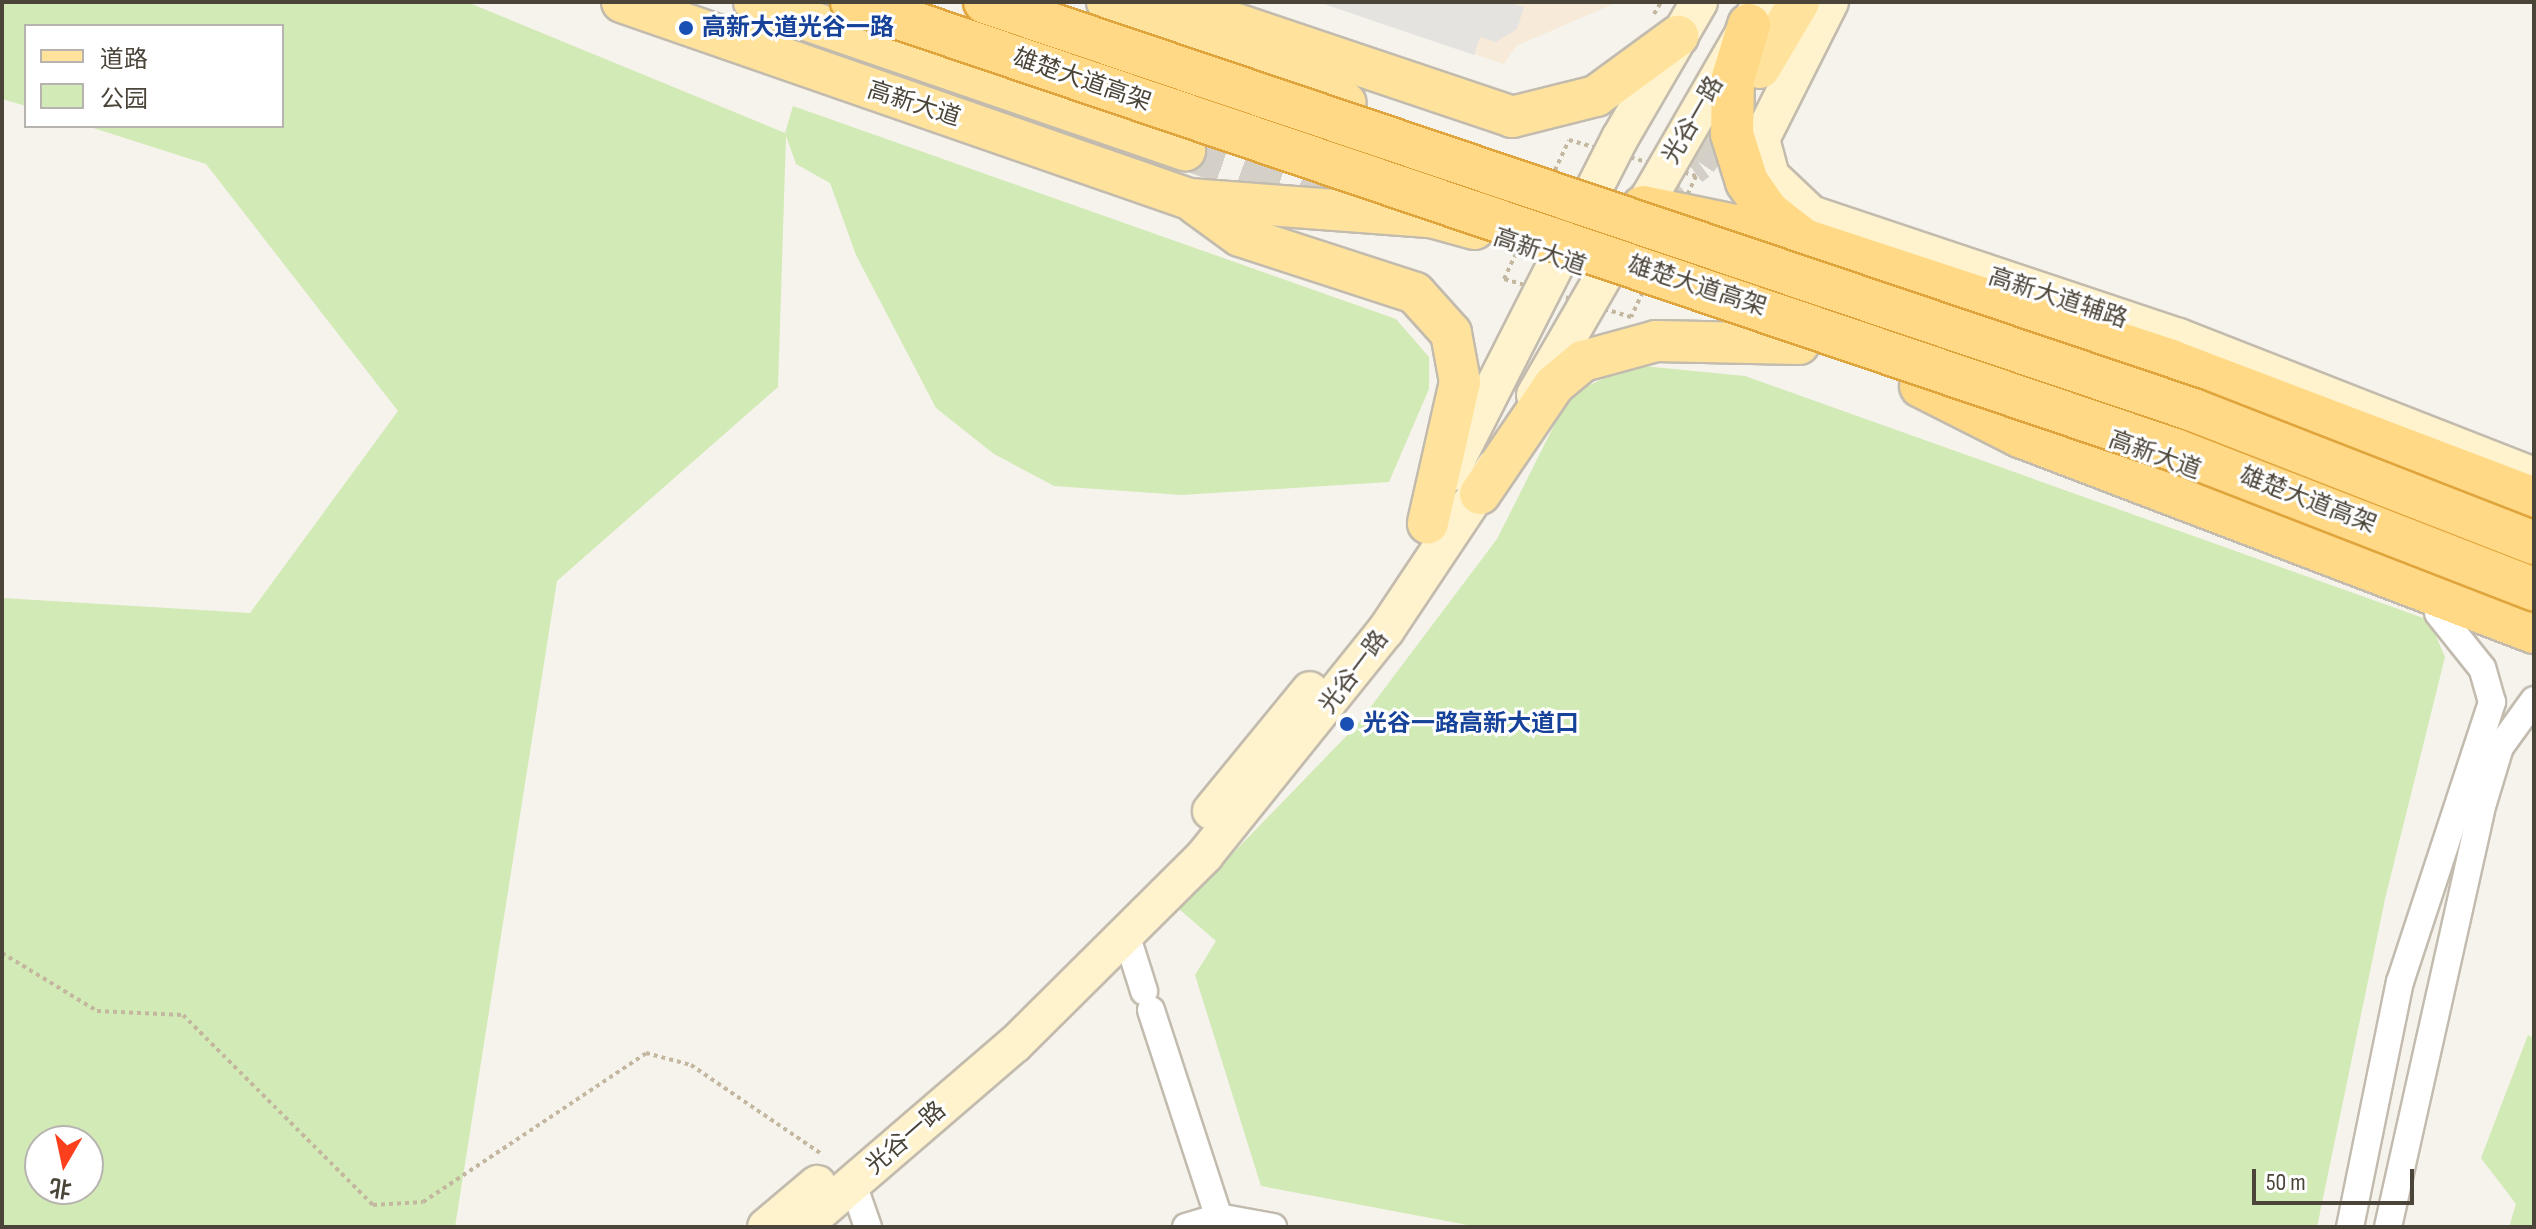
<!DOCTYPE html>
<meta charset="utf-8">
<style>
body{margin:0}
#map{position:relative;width:2536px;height:1229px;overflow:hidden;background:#f6f3ec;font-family:"Sofia Sans Condensed","Noto Sans SC",sans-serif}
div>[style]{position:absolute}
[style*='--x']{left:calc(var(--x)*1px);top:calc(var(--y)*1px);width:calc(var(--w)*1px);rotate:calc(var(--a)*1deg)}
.commercial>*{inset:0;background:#f7ead8}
.green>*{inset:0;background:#d2eab5}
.parking>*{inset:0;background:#e5e3e0}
.primary-tunnel>*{height:40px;margin-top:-20px;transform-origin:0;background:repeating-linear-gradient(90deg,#d4d0c8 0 40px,transparent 0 60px)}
.path>*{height:4px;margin-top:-2px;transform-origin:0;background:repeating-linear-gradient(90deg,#c4b79f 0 4px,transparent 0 8px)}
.roads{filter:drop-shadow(2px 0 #c2bbae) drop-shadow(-2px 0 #c2bbae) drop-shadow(0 2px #c2bbae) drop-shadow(0 -2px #c2bbae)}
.minor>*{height:26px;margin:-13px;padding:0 13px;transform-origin:13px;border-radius:13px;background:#fff}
.secondary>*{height:36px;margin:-18px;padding:0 18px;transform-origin:18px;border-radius:18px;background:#fff3cd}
.primary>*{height:40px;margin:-20px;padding:0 20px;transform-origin:20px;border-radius:20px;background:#ffe39c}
.trunk>*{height:42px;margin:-21px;padding:0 21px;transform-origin:21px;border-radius:21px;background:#ffd985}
.bridges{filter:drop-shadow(2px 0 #e0a43c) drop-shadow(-2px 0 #e0a43c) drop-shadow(0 2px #e0a43c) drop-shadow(0 -2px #e0a43c)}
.trunk-bridge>*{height:42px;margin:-21px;padding:0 21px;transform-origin:21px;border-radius:21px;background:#ffd985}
.dots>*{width:22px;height:22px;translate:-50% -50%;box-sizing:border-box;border:4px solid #fff;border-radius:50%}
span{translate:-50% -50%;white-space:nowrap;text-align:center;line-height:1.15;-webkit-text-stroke:6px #fff;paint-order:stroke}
.transit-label{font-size:24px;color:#164399;font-weight:700}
.left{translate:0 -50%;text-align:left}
.street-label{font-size:24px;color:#4b4439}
.frame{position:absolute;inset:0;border:4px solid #4b4439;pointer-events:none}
.legend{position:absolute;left:24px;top:24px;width:260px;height:104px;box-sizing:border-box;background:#fff;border:2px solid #b7b4b0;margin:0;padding:10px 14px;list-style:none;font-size:24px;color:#4b4439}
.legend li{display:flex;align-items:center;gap:16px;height:40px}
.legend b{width:40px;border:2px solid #b7b4b0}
.north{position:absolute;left:24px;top:1125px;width:80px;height:80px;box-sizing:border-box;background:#fff;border:2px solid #b7b4b0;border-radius:50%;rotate:189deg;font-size:22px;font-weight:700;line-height:32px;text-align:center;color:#4b4439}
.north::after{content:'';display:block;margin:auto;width:28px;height:36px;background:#fc3f1d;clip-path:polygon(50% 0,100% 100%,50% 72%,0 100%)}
.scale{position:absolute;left:2252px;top:1169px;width:162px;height:36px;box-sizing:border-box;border:4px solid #4b4439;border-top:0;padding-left:10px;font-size:24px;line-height:28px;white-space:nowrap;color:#4b4439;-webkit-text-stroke:6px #fff;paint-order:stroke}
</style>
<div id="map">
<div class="commercial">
<div style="clip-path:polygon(1318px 2px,1618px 2px,1516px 46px,1504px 64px)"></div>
</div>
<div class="green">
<div style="clip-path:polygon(evenodd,2px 2px,467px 2px,785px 133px,793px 106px,1396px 319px,1429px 357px,1429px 389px,1389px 482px,1182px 495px,1054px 486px,994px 454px,936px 408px,856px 255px,830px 183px,796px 164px,786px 136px,778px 387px,557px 581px,455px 1227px,2px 1227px,2px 598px,250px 613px,398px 411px,206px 164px,87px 126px,282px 126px,282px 26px,26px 26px,26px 106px,2px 99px,2px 2px,40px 1141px,88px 1141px,88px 1189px,40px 1189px,40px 1141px)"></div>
<div style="clip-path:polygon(1633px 365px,1745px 376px,2429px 620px,2445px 657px,2385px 899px,2317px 1227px,1478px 1227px,1261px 1186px,1195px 975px,1216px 941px,1179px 909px,1357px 725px,1497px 539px,1570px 394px)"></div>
<div style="clip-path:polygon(2528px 1035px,2534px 1038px,2534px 1227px,2509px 1227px,2516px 1204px,2481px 1158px)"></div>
</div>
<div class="parking">
<div style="clip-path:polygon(1318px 2px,1508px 2px,1524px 7px,1517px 29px,1496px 42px,1480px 37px,1474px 55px)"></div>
</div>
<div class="primary-tunnel">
<div style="--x:1185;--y:150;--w:164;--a:19.5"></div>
<div style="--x:1642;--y:202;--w:69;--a:-36.7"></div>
<div style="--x:1697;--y:161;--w:78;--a:-55.9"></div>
</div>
<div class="path">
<div style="--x:1654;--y:14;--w:14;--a:-60"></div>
<div style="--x:1569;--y:140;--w:132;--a:15.8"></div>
<div style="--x:1696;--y:176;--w:155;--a:114.7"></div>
<div style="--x:1631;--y:317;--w:133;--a:-163.3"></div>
<div style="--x:1504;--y:279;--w:153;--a:-64.9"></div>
<div style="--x:2;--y:953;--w:111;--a:31.4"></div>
<div style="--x:97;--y:1011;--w:86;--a:2.7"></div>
<div style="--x:183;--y:1015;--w:269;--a:45"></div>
<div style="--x:373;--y:1205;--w:50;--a:-3.4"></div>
<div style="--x:423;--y:1202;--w:268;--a:-33.7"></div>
<div style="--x:646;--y:1053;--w:47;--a:14.9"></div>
<div style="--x:691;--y:1065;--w:160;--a:34.3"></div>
</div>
<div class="roads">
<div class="minor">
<div style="--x:1127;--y:937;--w:57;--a:72.5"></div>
<div style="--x:1151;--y:1010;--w:228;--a:71.9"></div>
<div style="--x:853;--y:1184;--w:46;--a:70.8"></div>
<div style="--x:1186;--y:1227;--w:34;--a:-17"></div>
<div style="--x:1218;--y:1217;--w:56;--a:10.3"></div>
<div style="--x:2350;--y:1227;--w:250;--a:-78.5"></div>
<div style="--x:2400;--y:982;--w:295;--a:-71.8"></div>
<div style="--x:2492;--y:702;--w:35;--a:-106"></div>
<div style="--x:2482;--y:668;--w:70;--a:-128.7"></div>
<div style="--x:2388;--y:1227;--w:435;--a:-77.4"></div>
<div style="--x:2483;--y:803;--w:59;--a:-73.1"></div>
<div style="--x:2500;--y:747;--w:58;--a:-54.1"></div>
</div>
<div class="secondary">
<div style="--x:1830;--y:2;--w:153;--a:116.7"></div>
<div style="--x:1761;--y:139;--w:38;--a:75"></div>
<div style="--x:1771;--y:176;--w:55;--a:43.5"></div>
<div style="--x:1811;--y:214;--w:388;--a:18.5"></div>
<div style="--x:2179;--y:337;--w:381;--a:21.4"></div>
<div style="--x:1535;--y:395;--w:454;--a:-60"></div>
<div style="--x:1450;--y:473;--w:376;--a:-63.1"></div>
<div style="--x:1620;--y:138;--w:157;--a:-59.8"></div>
<div style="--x:1211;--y:811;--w:156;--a:-50.7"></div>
<div style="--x:766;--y:1227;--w:67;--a:-40.1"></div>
<div style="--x:802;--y:1227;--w:281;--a:-40.7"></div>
<div style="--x:1015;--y:1044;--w:268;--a:-44.8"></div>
<div style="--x:1205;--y:855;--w:289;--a:-51.2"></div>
<div style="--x:1386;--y:630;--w:195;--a:-56.3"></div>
</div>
<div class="primary">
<div style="--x:622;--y:2;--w:600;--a:19.16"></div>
<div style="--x:1189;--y:199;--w:243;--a:4.3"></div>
<div style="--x:1431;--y:217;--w:45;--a:15.6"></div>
<div style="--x:754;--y:2;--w:456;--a:19"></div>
<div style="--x:1107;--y:2;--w:259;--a:22.9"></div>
<div style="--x:1171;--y:2;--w:360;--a:18.6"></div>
<div style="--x:1512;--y:117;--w:87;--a:-14"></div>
<div style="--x:1596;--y:96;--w:102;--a:-36.2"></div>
<div style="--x:1760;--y:68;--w:77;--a:-59.4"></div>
<div style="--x:1196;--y:204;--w:54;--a:36"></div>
<div style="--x:1240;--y:236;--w:184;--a:18"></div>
<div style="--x:1415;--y:293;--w:54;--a:48"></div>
<div style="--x:1451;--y:333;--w:50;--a:79.6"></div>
<div style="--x:1460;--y:382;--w:145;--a:102.8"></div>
<div style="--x:1480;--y:494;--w:132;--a:-55.8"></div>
<div style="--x:1554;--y:385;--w:38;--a:-40"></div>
<div style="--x:1583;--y:361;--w:76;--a:-15.3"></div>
<div style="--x:1656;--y:341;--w:143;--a:1.2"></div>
</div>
<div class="trunk">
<div style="--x:1749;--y:25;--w:55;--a:106.8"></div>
<div style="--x:1733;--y:78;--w:56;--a:91"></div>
<div style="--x:1732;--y:134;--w:50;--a:72.6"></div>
<div style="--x:1747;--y:182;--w:37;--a:55"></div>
<div style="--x:1768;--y:212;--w:46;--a:37.9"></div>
<div style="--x:1643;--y:207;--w:164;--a:11.6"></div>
<div style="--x:1804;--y:240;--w:386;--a:18.2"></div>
<div style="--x:2171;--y:361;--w:388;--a:20.8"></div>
<div style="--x:1921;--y:386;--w:111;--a:26.8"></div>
<div style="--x:2020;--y:436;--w:550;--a:20.87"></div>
</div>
</div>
<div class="bridges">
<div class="trunk-bridge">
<div style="--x:852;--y:2;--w:1397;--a:18.71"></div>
<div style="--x:2175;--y:450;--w:385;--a:21.2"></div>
<div style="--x:985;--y:2;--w:1275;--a:18.66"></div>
<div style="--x:2193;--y:410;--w:366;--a:21.3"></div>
</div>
</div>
<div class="dots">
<div style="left:686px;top:28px;background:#1a4fb4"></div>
<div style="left:1347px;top:724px;background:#1a4fb4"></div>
</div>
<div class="transit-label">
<span class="left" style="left:702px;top:28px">高新大道光谷一路</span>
<span class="left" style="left:1363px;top:724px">光谷一路高新大道口</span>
</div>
<div class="street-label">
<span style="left:1082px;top:80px;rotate:19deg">雄楚大道高架</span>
<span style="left:914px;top:104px;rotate:18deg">高新大道</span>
<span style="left:1693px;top:120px;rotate:-60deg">光谷一路</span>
<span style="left:1540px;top:252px;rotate:19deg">高新大道</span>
<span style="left:1697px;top:286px;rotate:18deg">雄楚大道高架</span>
<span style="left:2058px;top:298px;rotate:18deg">高新大道辅路</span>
<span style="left:2155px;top:455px;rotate:20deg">高新大道</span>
<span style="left:2308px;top:500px;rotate:21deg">雄楚大道高架</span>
<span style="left:1354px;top:672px;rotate:-53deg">光谷一路</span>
<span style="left:906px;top:1138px;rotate:-41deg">光谷一路</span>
</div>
<div class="frame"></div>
<ul class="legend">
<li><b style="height:10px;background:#ffe39c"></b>道路</li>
<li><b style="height:22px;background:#d2eab5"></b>公园</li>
</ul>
<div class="north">北</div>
<div class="scale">50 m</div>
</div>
